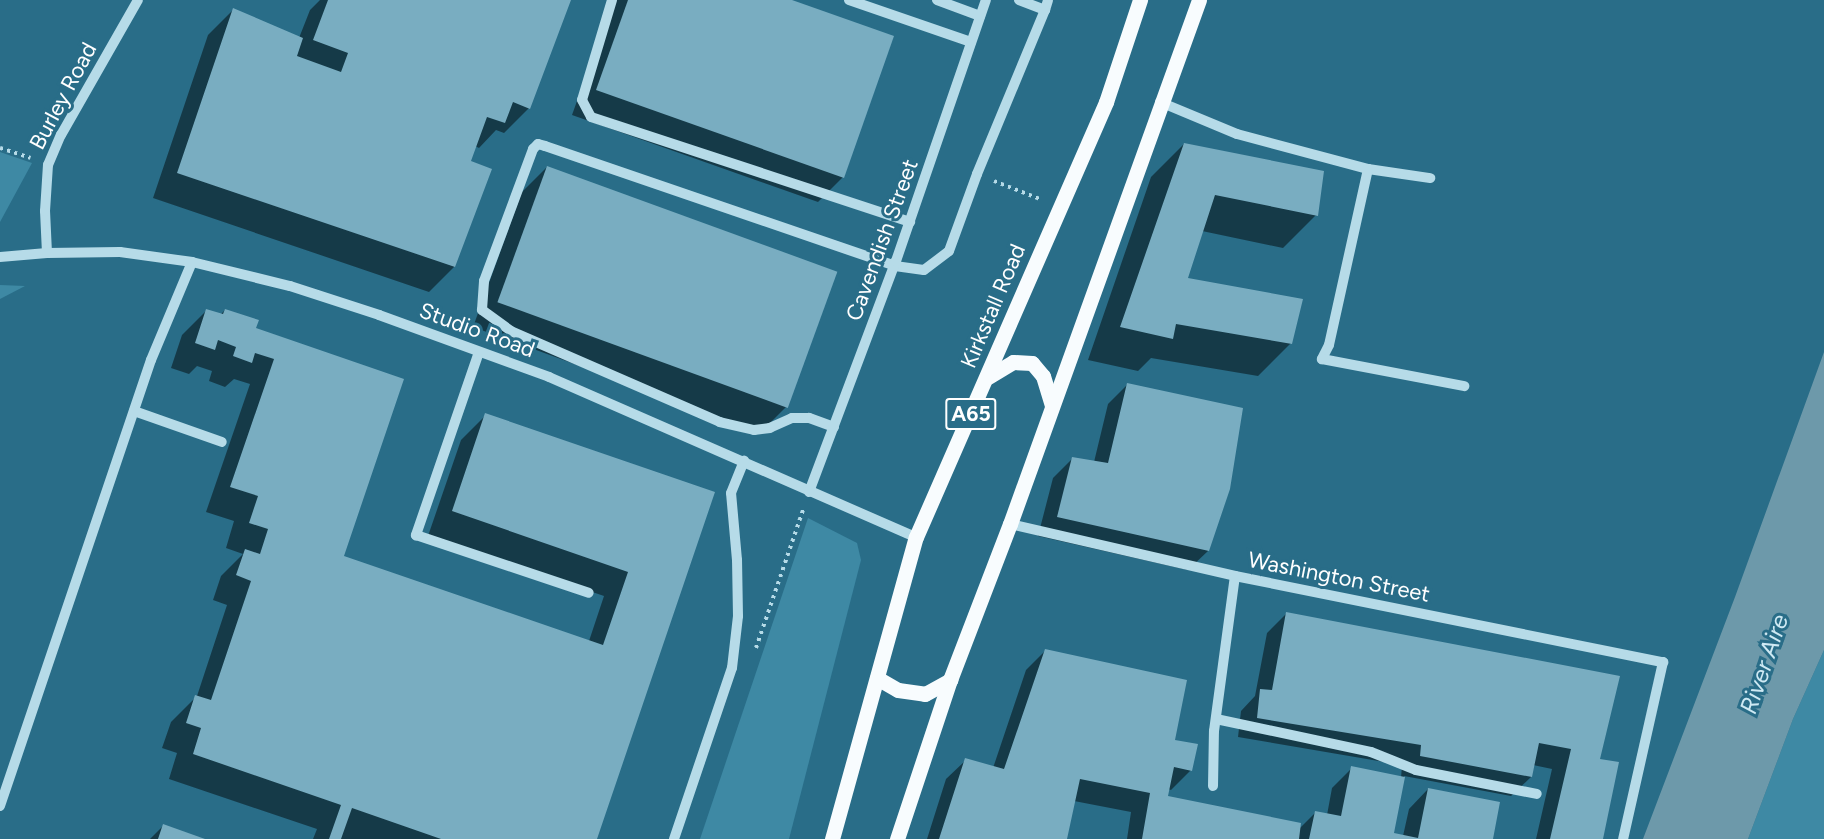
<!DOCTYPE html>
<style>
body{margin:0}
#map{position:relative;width:1824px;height:839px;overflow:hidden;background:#296d88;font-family:Figtree,sans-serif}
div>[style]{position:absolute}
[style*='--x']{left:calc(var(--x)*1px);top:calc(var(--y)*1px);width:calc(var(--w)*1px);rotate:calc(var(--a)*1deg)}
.green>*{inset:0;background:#3e89a4}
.water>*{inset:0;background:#6d99aa}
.shadow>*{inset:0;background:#0007}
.building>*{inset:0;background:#79adc1;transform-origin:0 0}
.path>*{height:4px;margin-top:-2px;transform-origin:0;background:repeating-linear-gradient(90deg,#b6dbe8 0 3px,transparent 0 7.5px)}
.minor>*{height:10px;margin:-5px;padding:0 5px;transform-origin:5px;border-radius:5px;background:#b6dbe8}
.major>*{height:15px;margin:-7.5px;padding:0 7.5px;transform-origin:7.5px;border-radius:7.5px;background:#f8fcfe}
span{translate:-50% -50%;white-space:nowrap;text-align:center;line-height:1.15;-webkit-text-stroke:6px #296d88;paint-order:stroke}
.shield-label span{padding:2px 4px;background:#296d88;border:2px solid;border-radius:4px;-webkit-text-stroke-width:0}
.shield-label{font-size:21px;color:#fff;font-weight:700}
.street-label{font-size:22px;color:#fff}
.water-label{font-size:24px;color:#cee9f3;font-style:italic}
</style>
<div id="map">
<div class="green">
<div style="clip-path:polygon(0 152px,32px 163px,0 222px)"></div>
<div style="clip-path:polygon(0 285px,25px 286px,0 299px)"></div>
<div style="clip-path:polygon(808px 518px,857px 543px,861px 560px,789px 839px,700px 839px)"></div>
<div style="clip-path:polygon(1824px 650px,1824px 839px,1748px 839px,1793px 719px)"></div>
</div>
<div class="water">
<div style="clip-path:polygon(1824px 352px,1824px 650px,1793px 719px,1748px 839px,1643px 839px,1735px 597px)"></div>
</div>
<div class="shadow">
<div style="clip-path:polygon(320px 0,569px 0,529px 108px,504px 133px,496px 130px,479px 148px,475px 146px,469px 162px,490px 169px,454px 267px,429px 292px,153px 198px,208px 35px,233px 10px,299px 38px,310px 10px)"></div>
<div style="clip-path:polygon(613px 0,787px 0,843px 177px,818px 202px,572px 115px)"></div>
<div style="clip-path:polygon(1184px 144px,1316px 215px,1283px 248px,1202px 231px,1186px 279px,1291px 343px,1258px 376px,1151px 358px,1138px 371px,1088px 360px,1151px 177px)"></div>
<div style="clip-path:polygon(547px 167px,786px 407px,761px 432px,473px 327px,522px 192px)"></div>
<div style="clip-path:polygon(207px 310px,220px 315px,225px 310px,254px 329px,402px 380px,342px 557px,589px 641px,604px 596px,428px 536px,461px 440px,486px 415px,713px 493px,595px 839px,313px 839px,317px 829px,169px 779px,177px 753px,162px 748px,171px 722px,197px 696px,227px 605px,213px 600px,221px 576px,243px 554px,226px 548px,234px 521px,206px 512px,250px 384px,234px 379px,225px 387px,209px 381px,212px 371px,197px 366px,189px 374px,171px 368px,182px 335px)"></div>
<div style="clip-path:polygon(1128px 384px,1208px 551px,1188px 570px,1038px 536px,1053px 478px,1073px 458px,1094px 462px,1108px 404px)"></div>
<div style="clip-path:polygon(1287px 613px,1598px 760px,1602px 839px,1536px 839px,1552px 769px,1533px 765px,1531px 777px,1511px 796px,1404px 776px,1392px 834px,1403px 836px,1409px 809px,1428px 789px,1491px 839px,1127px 839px,1131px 812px,1074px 801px,1066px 839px,927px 839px,946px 779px,966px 760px,993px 768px,1026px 670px,1046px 650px,1174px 741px,1191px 770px,1171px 790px,1168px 789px,1167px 798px,1299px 829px,1315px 813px,1327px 815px,1332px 788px,1352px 768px,1401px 778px,1402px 765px,1238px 737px,1241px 711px,1255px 696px,1267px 633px)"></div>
<div style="clip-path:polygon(163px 826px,202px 839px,150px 839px)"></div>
</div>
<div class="building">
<div style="clip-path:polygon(328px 0,571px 0,530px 109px,513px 102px,505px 123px,487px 117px,471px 161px,492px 169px,455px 267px,177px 173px,233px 8px,303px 38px,297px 56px,341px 72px,348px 53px,313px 40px)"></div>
<div style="clip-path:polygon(628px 0,792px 0,894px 36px,844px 178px,596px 90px)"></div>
<div style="clip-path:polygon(1184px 143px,1324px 171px,1318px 216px,1215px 195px,1188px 278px,1303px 299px,1292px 344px,1176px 324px,1173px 339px,1120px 327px)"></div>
<div style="left:547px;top:166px;width:309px;height:145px;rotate:20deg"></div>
<div style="clip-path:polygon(206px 309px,223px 314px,225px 309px,259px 320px,256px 328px,404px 379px,344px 556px,603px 645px,628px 572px,452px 511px,485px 413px,715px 492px,597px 839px,441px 839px,352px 808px,341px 839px,329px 839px,341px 805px,193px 754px,201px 728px,186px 723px,195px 695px,211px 700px,251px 581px,236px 575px,245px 549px,260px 554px,268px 529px,249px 523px,258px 496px,230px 487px,274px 359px,255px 353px,252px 363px,233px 356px,236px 347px,218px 340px,215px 350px,195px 343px)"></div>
<div style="clip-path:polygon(1127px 383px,1243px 408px,1230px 489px,1209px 551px,1057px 517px,1072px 457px,1108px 463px)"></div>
<div style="clip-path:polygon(1286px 612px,1620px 676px,1600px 759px,1619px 762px,1603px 839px,1550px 839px,1571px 749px,1539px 743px,1532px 777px,1420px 756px,1421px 745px,1257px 718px,1260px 689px,1272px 690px)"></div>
<div style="clip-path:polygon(1045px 649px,1187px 680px,1175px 740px,1198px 744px,1192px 771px,1174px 767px,1168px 796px,1301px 823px,1299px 839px,1142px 839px,1150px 793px,1080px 779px,1067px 839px,939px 839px,965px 758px,1004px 769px)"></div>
<div style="clip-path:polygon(1351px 766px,1405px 777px,1394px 833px,1418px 838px,1428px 788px,1500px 802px,1493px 839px,1309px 839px,1315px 811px,1341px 816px)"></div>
<div style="clip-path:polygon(163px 824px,205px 839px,158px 839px)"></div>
</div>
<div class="path">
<div style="--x:0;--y:148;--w:32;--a:18"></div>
<div style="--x:994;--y:181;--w:49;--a:21.4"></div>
<div style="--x:756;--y:648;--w:146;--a:-71.2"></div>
</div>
<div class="minor">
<div style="--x:612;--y:0;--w:104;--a:106.7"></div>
<div style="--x:582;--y:100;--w:19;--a:62"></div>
<div style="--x:591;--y:117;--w:336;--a:18.2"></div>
<div style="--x:849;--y:0;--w:129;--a:19"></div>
<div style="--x:937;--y:0;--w:46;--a:20.4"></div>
<div style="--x:1019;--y:0;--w:28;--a:21"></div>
<div style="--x:1045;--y:10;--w:10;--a:-73"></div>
<div style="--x:1160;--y:102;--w:83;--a:22.6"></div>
<div style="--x:1237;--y:134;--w:136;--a:15"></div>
<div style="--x:1368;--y:169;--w:63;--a:8.3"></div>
<div style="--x:1368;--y:169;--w:180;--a:102.5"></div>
<div style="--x:1329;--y:345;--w:16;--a:117"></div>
<div style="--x:1322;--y:359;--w:145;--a:10.8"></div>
<div style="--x:47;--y:253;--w:42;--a:-92.7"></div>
<div style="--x:45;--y:211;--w:46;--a:-86.3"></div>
<div style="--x:48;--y:165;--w:33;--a:-67"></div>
<div style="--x:61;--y:135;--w:155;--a:-60.3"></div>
<div style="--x:0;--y:257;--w:47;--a:-4.9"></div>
<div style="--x:47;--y:253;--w:73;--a:-0.8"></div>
<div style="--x:120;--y:252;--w:73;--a:7.9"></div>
<div style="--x:192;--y:262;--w:101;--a:13.8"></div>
<div style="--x:290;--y:286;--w:94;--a:18"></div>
<div style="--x:379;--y:315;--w:181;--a:20"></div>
<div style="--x:549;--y:377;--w:400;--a:23.6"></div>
<div style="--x:479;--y:352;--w:194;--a:109"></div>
<div style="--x:416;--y:535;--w:182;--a:18.5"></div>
<div style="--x:134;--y:411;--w:93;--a:19.4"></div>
<div style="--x:834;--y:427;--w:27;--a:-160"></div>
<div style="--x:809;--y:418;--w:17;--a:180"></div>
<div style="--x:792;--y:418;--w:24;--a:156"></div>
<div style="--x:770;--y:428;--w:16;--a:173"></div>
<div style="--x:754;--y:430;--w:35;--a:-167"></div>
<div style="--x:720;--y:422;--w:228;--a:-156.5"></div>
<div style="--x:511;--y:331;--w:36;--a:-144"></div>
<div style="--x:482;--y:310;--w:29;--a:-86"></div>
<div style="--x:484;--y:281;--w:141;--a:-69.6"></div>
<div style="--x:533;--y:149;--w:7;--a:-45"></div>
<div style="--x:538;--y:144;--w:7;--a:16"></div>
<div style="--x:545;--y:146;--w:370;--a:18.9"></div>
<div style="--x:895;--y:266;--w:29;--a:8"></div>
<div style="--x:924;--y:270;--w:31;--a:-37"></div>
<div style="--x:949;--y:251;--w:82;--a:-70"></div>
<div style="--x:977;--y:174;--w:178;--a:-67.5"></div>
<div style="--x:809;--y:492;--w:247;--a:-69.4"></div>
<div style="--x:896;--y:261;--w:276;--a:-71"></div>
<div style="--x:1010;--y:524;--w:231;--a:13"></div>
<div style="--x:1235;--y:576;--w:437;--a:11.4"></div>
<div style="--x:1663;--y:662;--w:181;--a:102.7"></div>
<div style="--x:1216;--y:719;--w:158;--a:12"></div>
<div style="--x:1371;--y:752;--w:48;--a:21.8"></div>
<div style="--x:1416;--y:770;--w:123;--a:11.2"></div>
<div style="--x:1213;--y:786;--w:55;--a:-89"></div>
<div style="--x:1214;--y:731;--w:156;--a:-82.3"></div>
<div style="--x:0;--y:806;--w:471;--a:-71.3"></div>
<div style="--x:151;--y:360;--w:106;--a:-67.3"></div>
<div style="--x:674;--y:839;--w:181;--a:-71.3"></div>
<div style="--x:732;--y:668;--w:52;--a:-83.4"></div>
<div style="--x:738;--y:616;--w:56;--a:-91"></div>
<div style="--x:737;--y:560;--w:67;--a:-95.1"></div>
<div style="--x:731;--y:493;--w:35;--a:-68"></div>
</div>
<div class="major">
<div style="--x:988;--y:377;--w:29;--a:-31"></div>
<div style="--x:1013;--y:362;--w:19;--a:3"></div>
<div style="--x:1032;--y:363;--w:17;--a:50"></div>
<div style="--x:1043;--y:376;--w:30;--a:73"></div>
<div style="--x:877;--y:678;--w:24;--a:30"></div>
<div style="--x:898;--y:690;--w:27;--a:8"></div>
<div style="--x:925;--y:694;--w:29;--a:-29"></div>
<div style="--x:832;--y:839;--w:313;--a:-74.5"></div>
<div style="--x:916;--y:537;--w:475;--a:-66.4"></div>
<div style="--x:1106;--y:102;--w:108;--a:-71.6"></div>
<div style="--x:897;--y:839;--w:168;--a:-71.6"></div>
<div style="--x:950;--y:680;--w:167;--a:-69"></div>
<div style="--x:1010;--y:524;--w:557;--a:-70.17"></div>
</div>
<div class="shield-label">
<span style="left:971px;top:414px">A65</span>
</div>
<div class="street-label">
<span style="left:63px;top:96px;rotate:-62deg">Burley Road</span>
<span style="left:882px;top:240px;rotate:-70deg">Cavendish Street</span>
<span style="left:993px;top:306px;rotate:-67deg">Kirkstall Road</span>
<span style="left:477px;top:330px;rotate:20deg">Studio Road</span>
<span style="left:1339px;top:577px;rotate:11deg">Washington Street</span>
</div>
<div class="water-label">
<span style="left:1764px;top:664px;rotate:-71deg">River Aire</span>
</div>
</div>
